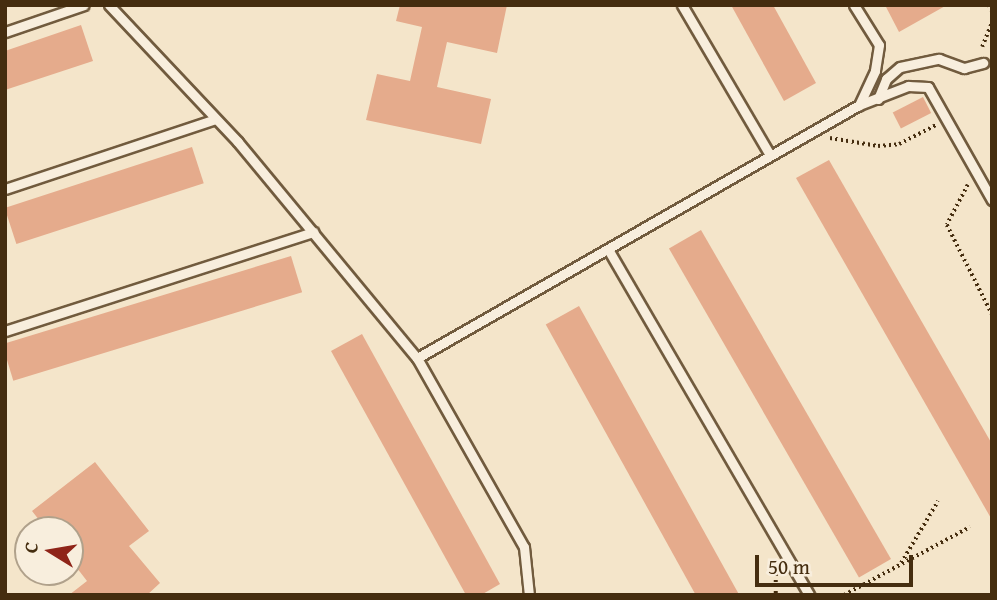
<!DOCTYPE html>
<meta charset="utf-8">
<style>
body{margin:0}
#map{position:relative;width:997px;height:600px;overflow:hidden;background:#f4e5ca;font-family:"Gentium Book Plus",serif}
div>[style]{position:absolute}
[style*='--x']{left:calc(var(--x)*1px);top:calc(var(--y)*1px);width:calc(var(--w)*1px);rotate:calc(var(--a)*1deg)}
.building>*{inset:0;background:#e5ab8c;transform-origin:0 0}
.path>*{height:3.5px;margin-top:-1.75px;transform-origin:0;background:repeating-linear-gradient(90deg,#452d0f 0 2px,transparent 0 5.5px)}
.roads{filter:drop-shadow(2px 0 #715b3e) drop-shadow(-2px 0 #715b3e) drop-shadow(0 2px #715b3e) drop-shadow(0 -2px #715b3e)}
.service>*{height:9px;margin:-4.5px;padding:0 4.5px;transform-origin:4.5px;border-radius:4.5px;background:#f8eedd}
span{translate:-50% -50%;white-space:nowrap;text-align:center;line-height:1.15;-webkit-text-stroke:6px #f8eedd;paint-order:stroke}
.frame{position:absolute;inset:0;border:7px solid #452d0f;pointer-events:none}
.north{position:absolute;left:14px;top:516px;width:70px;height:70px;box-sizing:border-box;background:#f8eedd;border:2px solid #b0a18b;border-radius:50%;rotate:281deg;font-size:19px;font-weight:700;line-height:28px;text-align:center;color:#452d0f}
.north::after{content:'';display:block;margin:auto;width:24px;height:32px;background:#8f2418;clip-path:polygon(50% 0,100% 100%,50% 72%,0 100%)}
.scale{position:absolute;left:755px;top:555px;width:158px;height:32px;box-sizing:border-box;border:4px solid #452d0f;border-top:0;padding-left:9px;font-size:21px;line-height:24px;white-space:nowrap;color:#452d0f;-webkit-text-stroke:5px #f8eedd;paint-order:stroke}
</style>
<div id="map">
<div class="building">
<div style="clip-path:polygon(400px 5px,507px 5px,497px 53px,447px 42px,437px 87px,491px 99px,481px 144px,366px 120px,377px 74px,410px 81px,422px 27px,396px 21px)"></div>
<div style="clip-path:polygon(731px 5px,773px 5px,816px 83px,784px 101px)"></div>
<div style="clip-path:polygon(885px 5px,947px 5px,899px 32px)"></div>
<div style="clip-path:polygon(81px 25px,93px 61px,5px 90px,5px 51px)"></div>
<div style="left:923px;top:97px;width:18px;height:34px;rotate:63deg"></div>
<div style="left:192px;top:147px;width:38px;height:197px;rotate:72deg"></div>
<div style="clip-path:polygon(829px 160px,992px 444px,992px 520px,796px 178px)"></div>
<div style="left:701px;top:230px;width:380px;height:37px;rotate:60deg"></div>
<div style="left:291px;top:256px;width:38px;height:302px;rotate:73deg"></div>
<div style="left:579px;top:306px;width:330px;height:38px;rotate:61deg"></div>
<div style="clip-path:polygon(362px 334px,500px 584px,481px 595px,466px 595px,331px 351px)"></div>
<div style="clip-path:polygon(95px 462px,149px 531px,129px 546px,160px 583px,147px 595px,69px 595px,87px 581px,70px 559px,70px 530px,47px 530px,32px 511px)"></div>
</div>
<div class="path">
<div style="--x:989;--y:5;--w:7;--a:63"></div>
<div style="--x:982;--y:47;--w:27;--a:-68"></div>
<div style="--x:830;--y:138;--w:49;--a:9.5"></div>
<div style="--x:878;--y:146;--w:21;--a:-5"></div>
<div style="--x:899;--y:144;--w:42;--a:-27.2"></div>
<div style="--x:968;--y:185;--w:45;--a:117.7"></div>
<div style="--x:947;--y:225;--w:100;--a:63.2"></div>
<div style="--x:901;--y:563;--w:72;--a:-59.2"></div>
<div style="--x:776;--y:569;--w:26;--a:90"></div>
<div style="--x:844;--y:595;--w:143;--a:-28.4"></div>
</div>
<div class="roads">
<div class="service">
<div style="--x:109;--y:5;--w:188;--a:46.7"></div>
<div style="--x:238;--y:142;--w:281;--a:50.4"></div>
<div style="--x:417;--y:358;--w:217;--a:60.5"></div>
<div style="--x:524;--y:547;--w:48;--a:84.1"></div>
<div style="--x:682;--y:5;--w:174;--a:59.6"></div>
<div style="--x:854;--y:5;--w:47;--a:58"></div>
<div style="--x:879;--y:45;--w:26;--a:99"></div>
<div style="--x:875;--y:71;--w:38;--a:115"></div>
<div style="--x:5;--y:32;--w:83;--a:-18.9"></div>
<div style="--x:878;--y:99;--w:22;--a:-68"></div>
<div style="--x:886;--y:79;--w:18;--a:-41"></div>
<div style="--x:900;--y:67;--w:40;--a:-12"></div>
<div style="--x:939;--y:59;--w:27;--a:20"></div>
<div style="--x:964;--y:68;--w:20;--a:-15"></div>
<div style="--x:5;--y:189;--w:222;--a:-18.4"></div>
<div style="--x:609;--y:251;--w:398;--a:59.8"></div>
<div style="--x:5;--y:331;--w:324;--a:-17.8"></div>
<div style="--x:417;--y:358;--w:509;--a:-29.79"></div>
<div style="--x:859;--y:105;--w:53;--a:-21.2"></div>
<div style="--x:908;--y:86;--w:20;--a:3"></div>
<div style="--x:928;--y:87;--w:130;--a:60.5"></div>
</div>
</div>
<div class="frame"></div>
<div class="north">С</div>
<div class="scale">50 m</div>
</div>
